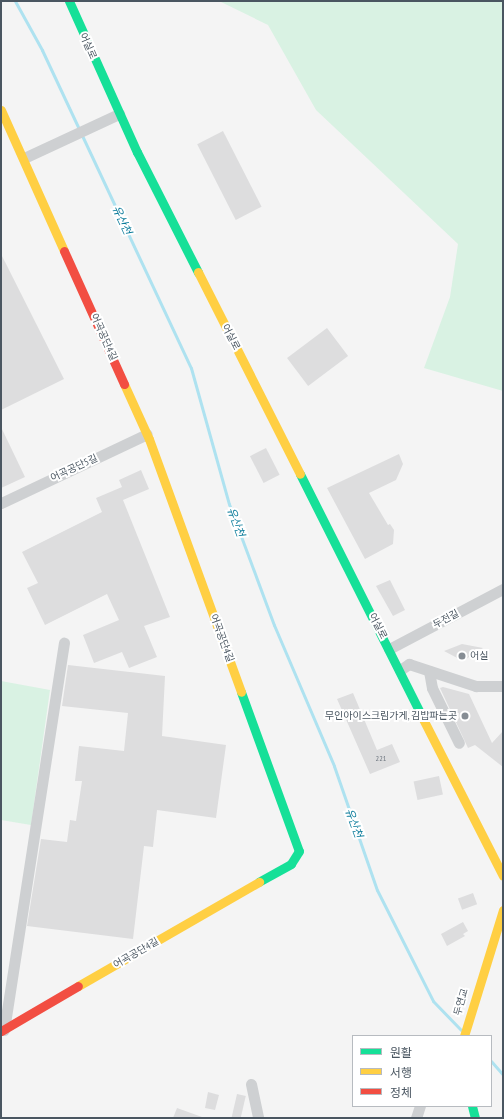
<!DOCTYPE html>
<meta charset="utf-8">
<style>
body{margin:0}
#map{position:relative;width:504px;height:1119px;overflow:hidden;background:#f4f4f4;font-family:"PT Sans Narrow","Noto Sans KR",sans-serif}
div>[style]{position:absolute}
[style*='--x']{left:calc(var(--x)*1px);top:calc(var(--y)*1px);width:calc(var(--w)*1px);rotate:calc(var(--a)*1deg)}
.green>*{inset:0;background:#d9f2e3}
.stream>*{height:3px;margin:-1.5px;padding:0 1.5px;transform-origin:1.5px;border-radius:1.5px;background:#aee2f0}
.building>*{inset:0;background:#ddddde;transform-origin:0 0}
.street>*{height:11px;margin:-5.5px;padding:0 5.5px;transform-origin:5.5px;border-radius:5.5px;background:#ced0d2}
.fast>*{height:9px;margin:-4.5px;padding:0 4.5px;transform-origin:4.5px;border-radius:4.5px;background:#16e098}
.slow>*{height:9px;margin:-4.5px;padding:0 4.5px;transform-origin:4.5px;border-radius:4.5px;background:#ffcf43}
.jam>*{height:9px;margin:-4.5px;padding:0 4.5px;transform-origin:4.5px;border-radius:4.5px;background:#f24e42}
.dots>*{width:11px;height:11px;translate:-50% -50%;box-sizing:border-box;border:2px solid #fff;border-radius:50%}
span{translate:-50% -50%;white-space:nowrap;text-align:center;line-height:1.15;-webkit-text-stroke:4px #fff;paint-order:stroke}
.number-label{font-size:8px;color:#707881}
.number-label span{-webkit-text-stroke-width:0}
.street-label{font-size:10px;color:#4a5661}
.poi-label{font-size:10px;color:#4a5661}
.left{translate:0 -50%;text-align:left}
.right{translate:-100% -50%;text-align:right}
.water-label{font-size:11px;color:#0c7c9b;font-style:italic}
.frame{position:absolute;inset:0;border:2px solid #4a5661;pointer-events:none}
.legend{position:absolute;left:352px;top:1035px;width:140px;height:72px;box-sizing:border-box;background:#fff;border:1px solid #b7bbc0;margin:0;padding:5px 7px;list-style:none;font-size:12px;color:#4a5661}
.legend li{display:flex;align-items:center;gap:8px;height:20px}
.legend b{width:20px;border:1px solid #b7bbc0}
</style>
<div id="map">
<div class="green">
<div style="clip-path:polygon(219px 1px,503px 1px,503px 391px,424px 368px,450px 297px,458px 244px,316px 110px,268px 25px)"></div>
<div style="clip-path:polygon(1px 681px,50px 690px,31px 825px,1px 820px)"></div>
</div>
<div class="stream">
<div style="--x:15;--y:1;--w:56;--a:61.1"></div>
<div style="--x:42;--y:50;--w:351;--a:64.9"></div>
<div style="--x:191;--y:368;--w:141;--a:74.4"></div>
<div style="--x:229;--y:504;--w:129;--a:69.6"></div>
<div style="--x:274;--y:625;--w:153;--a:66.9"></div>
<div style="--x:334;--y:766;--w:131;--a:70.9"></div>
<div style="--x:377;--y:890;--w:124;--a:63.2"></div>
<div style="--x:433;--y:1001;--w:40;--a:46"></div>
<div style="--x:491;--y:1061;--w:18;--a:49"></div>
</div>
<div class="building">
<div style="left:223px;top:131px;width:85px;height:29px;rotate:63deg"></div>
<div style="clip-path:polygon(1px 254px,64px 379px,1px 410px)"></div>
<div style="left:327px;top:328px;width:35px;height:50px;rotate:53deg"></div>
<div style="clip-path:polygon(1px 427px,25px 477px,1px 488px)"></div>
<div style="left:266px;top:448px;width:30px;height:18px;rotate:63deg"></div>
<div style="clip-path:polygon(399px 454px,403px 464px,396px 480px,369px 493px,388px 525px,390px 524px,394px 530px,393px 544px,365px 559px,327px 488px)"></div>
<div style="clip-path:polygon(141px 470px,149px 489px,123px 500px,170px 617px,144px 626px,157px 657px,129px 668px,122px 652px,94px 663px,83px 635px,119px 620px,107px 594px,45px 625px,27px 588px,38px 583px,22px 552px,102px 512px,96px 498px,122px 487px,119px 480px)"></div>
<div style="clip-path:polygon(390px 580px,405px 610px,393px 616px,376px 586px)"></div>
<div style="clip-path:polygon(462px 644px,483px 648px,463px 661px,444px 651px)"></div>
<div style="clip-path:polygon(68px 665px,165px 676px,162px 736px,226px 745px,216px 818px,157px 810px,153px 847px,144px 846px,133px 939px,27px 926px,41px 839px,67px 842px,70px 820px,76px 821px,82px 781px,75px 781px,79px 746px,124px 751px,128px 713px,62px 706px)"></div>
<div style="clip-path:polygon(443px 687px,469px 694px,492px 743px,503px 731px,503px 767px,475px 745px,468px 748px,440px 688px)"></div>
<div style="clip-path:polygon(353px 693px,377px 750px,392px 744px,400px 762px,370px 774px,337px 699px)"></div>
<div style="left:439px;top:776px;width:19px;height:26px;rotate:78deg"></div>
<div style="left:473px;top:893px;width:12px;height:16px;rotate:70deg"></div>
<div style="clip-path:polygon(463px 922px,468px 931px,463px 934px,465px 936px,447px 946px,441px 934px)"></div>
<div style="clip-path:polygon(208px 1092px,219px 1095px,215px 1110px,205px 1108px)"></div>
<div style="left:237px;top:1094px;width:9px;height:24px;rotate:13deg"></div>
<div style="clip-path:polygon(177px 1108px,202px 1117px,202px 1118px,173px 1118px)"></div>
</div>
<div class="street">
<div style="--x:24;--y:158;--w:105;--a:-24.9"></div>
<div style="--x:1;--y:503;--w:161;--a:-25.3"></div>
<div style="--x:389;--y:649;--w:129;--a:-27.8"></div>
<div style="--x:400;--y:670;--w:11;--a:-34"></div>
<div style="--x:409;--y:664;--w:71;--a:18.2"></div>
<div style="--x:476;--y:686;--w:27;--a:0"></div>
<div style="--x:429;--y:671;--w:17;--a:80"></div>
<div style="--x:432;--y:688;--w:61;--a:63.9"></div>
<div style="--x:4;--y:1030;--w:392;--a:-81.2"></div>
<div style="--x:251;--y:1084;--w:35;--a:78"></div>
<div style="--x:416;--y:1118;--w:13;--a:-72"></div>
</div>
<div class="fast">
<div style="--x:69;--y:1;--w:166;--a:65.8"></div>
<div style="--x:137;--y:152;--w:135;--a:63.1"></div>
<div style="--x:300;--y:474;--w:274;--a:63.3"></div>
<div style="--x:241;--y:692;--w:169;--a:70"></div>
<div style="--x:299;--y:851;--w:15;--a:122"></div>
<div style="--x:291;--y:864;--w:37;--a:151"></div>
<div style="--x:472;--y:1106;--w:12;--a:76"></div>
</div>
<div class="slow">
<div style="--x:1;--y:110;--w:154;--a:65.9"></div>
<div style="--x:198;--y:272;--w:226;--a:63.2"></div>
<div style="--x:124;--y:384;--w:60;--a:65.6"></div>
<div style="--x:149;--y:439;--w:269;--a:70"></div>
<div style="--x:423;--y:719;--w:176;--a:63"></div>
<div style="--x:78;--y:986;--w:209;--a:-29.9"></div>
<div style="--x:464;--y:1036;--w:132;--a:-72.8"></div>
</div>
<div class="jam">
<div style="--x:64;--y:251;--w:146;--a:65.7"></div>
<div style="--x:1;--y:1031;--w:89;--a:-30.3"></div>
</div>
<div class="dots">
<div style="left:462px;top:656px;background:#868d94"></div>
<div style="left:465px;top:716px;background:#868d94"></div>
</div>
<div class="number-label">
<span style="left:381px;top:759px">221</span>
</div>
<div class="street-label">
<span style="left:88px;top:46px;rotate:66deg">어실로</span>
<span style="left:104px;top:337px;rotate:66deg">어곡공단4길</span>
<span style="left:231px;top:337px;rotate:63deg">어실로</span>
<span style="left:74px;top:468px;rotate:-25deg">어곡공단5길</span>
<span style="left:446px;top:619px;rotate:-28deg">두전길</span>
<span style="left:378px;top:626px;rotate:63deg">어실로</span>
<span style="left:222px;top:638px;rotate:70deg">어곡공단4길</span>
<span style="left:136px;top:953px;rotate:-30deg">어곡공단4길</span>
<span style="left:461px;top:1002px;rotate:-74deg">두연교</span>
</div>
<div class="poi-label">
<span class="left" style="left:470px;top:656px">어실</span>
<span class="right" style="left:457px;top:716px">무인아이스크림가게, 김밥파는곳</span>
</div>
<div class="water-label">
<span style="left:122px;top:220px;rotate:65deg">유산천</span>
<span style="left:236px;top:522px;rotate:70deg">유산천</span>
<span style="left:354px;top:823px;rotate:70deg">유산천</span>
</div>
<div class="frame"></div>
<ul class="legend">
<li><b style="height:5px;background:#16e098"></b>원활</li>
<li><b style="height:5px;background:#ffcf43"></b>서행</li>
<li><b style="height:5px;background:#f24e42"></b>정체</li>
</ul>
</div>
